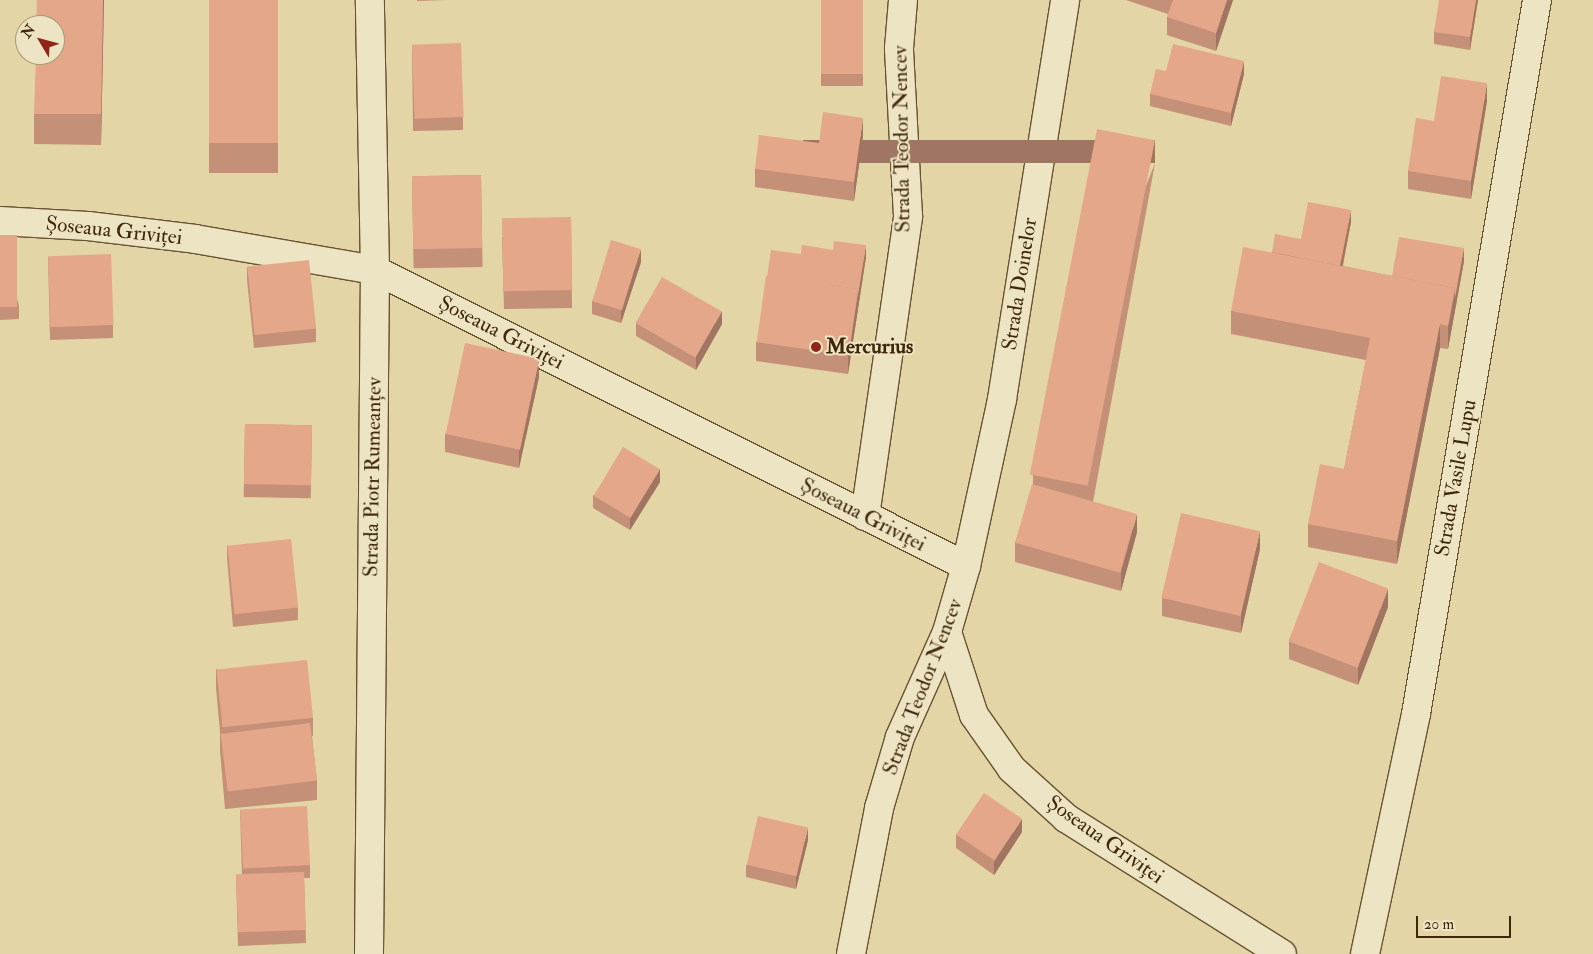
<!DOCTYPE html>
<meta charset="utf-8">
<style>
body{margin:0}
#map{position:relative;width:1593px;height:954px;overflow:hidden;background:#e3d5a5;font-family:"IM FELL Double Pica",serif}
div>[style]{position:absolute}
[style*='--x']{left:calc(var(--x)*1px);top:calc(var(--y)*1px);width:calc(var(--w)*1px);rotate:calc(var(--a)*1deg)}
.roads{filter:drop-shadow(1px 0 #685331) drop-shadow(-1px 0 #685331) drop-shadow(0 1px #685331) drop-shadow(0 -1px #685331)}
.street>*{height:28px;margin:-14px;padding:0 14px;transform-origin:14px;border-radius:14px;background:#ede4c4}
.secondary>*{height:28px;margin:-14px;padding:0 14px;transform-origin:14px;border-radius:14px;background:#ede4c4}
.wall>*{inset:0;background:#c49077;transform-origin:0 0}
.shaded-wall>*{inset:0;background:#a07561;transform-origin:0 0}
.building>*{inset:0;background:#e4a78a;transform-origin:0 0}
.dots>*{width:14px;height:14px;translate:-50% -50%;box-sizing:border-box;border:2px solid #ede4c4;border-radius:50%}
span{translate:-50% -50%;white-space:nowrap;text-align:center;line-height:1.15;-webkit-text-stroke:4px #ede4c4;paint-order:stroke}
.street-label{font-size:21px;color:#3f280a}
.poi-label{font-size:21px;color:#3f280a;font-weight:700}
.left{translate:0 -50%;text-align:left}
.north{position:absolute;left:15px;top:15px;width:50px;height:50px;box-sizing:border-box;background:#ede4c4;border:1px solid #a7997a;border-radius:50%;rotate:307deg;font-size:14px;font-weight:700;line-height:20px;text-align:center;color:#3f280a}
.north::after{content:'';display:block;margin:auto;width:18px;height:22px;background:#8f2418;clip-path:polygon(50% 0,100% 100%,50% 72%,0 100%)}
.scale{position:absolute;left:1416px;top:916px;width:95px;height:22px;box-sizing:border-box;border:2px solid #3f280a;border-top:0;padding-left:6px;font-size:15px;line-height:18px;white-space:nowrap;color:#3f280a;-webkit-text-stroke:4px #ede4c4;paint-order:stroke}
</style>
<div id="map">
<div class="roads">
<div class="street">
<div style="--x:865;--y:516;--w:303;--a:-81.8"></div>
<div style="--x:908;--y:216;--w:168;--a:-93.1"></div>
<div style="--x:899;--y:48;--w:48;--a:-85.2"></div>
<div style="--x:966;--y:566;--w:171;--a:-77.8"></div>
<div style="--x:1002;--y:399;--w:404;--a:-81"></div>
<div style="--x:369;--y:954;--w:684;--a:-89.5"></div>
<div style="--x:375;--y:270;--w:270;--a:-91.1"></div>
<div style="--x:851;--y:954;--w:149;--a:-79.1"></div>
<div style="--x:879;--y:808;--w:74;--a:-73.5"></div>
<div style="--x:900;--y:737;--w:115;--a:-65.9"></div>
<div style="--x:1365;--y:954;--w:245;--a:-78"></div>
<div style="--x:1416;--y:714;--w:724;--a:-80.38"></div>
</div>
<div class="secondary">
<div style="--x:0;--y:221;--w:88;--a:3.3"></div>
<div style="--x:88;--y:226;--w:108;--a:6.9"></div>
<div style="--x:195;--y:239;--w:183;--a:9.8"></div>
<div style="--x:375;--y:270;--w:661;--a:26.6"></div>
<div style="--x:966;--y:566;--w:69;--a:106.1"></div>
<div style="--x:947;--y:632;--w:87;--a:72"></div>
<div style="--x:974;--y:715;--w:66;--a:54.9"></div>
<div style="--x:1012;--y:769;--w:73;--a:42.2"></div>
<div style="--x:1066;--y:818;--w:255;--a:32.2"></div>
</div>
</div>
<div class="wall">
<div style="clip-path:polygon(104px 0,101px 145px,34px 144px,34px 114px)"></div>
<div style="left:209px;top:0;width:69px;height:173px"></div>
<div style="clip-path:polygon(417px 0,447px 0,417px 1px)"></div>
<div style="left:821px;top:0;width:42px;height:86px"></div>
<div style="clip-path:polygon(1126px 0,1233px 0,1216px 51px,1167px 35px,1167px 17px,1168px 14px)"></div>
<div style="clip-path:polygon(1478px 0,1470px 50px,1434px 44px,1434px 32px)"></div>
<div style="clip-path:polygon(412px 45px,463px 117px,463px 130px,413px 131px)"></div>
<div style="clip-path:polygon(1166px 71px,1244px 74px,1231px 126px,1150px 106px,1150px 94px)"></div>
<div style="clip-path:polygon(1487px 101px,1471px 199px,1408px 189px,1408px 171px,1434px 121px)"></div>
<div style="clip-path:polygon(863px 136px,854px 201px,755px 187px,755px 169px,819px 143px)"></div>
<div style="clip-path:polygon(1155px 163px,1093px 502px,1137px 532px,1121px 591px,1015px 562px,1015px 543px,1033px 485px,1033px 475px)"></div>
<div style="left:481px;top:175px;width:92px;height:69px;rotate:89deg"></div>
<div style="clip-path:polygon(571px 217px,572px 308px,504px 309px,502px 237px)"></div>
<div style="clip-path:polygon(1351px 222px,1343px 266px,1392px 276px,1464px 261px,1448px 349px,1440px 348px,1397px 564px,1308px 547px,1308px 524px,1344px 469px,1366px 360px,1231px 334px,1231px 311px,1272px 252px,1301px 239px)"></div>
<div style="clip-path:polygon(0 235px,19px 306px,19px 319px,0 320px)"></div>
<div style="clip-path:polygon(48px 256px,113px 325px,113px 338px,50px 340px)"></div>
<div style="clip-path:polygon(866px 257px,848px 374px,756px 361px,756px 342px)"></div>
<div style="clip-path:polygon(641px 262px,621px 323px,592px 314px,592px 301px)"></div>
<div style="clip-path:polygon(247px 267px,316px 329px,316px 342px,254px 348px,247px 280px)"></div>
<div style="clip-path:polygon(636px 323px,722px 324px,696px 370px,636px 336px)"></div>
<div style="clip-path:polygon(539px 377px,519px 468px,445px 452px,445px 434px)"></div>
<div style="left:245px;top:424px;width:67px;height:73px;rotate:1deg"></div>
<div style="clip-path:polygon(660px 482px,630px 530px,593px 508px,593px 495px)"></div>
<div style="clip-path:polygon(227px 545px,298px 608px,298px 620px,233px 627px,227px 558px)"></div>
<div style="clip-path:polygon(1260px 549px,1241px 633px,1162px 616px,1162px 598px)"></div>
<div style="clip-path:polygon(1388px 607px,1358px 685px,1289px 659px,1289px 641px)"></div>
<div style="clip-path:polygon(216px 669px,313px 718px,313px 736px,312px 736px,317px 781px,317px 800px,225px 809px,220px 751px,220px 732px,216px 688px)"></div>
<div style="clip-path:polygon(240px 810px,310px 865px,310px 878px,304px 878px,306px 943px,238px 946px,236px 875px,242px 875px)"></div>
<div style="clip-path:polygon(1022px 832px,994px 875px,956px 848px,956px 835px)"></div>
<div style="clip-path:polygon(808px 840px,796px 889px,746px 877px,746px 865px)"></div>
</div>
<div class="shaded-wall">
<div style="clip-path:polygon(103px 0,104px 0,101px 145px,101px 114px)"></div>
<div style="clip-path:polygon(1227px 0,1233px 0,1216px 51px,1216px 33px)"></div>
<div style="clip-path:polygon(1476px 0,1478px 0,1470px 50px,1470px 37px)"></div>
<div style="clip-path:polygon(1244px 61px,1244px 74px,1231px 126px,1231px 113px)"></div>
<div style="clip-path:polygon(1487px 83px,1487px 101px,1471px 199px,1471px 181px)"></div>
<div style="clip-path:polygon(863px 118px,863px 136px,854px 201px,854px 182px)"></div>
<div style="left:1155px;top:140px;width:23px;height:352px;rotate:90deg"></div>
<div style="clip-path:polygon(1351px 210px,1351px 222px,1338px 288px,1338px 276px)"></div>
<div style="clip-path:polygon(866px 245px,866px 257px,848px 374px,848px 356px)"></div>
<div style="clip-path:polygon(1464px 248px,1464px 261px,1448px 349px,1448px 326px)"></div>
<div style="clip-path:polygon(641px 249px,641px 262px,621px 323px,621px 310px)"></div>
<div style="clip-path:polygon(722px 311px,722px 324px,696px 370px,696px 357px)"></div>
<div style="clip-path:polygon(1440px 324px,1440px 348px,1397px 564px,1397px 541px)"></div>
<div style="clip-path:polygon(539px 359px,539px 377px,519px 468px,519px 450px)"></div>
<div style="clip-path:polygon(660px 469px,660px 482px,630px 530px,630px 518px)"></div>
<div style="clip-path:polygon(1137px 514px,1137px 532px,1121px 591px,1121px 573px)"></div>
<div style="clip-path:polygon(1260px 531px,1260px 549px,1241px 633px,1241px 615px)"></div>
<div style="clip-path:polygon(1388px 589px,1388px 607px,1358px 685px,1358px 667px)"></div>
<div style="clip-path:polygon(1022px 819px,1022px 832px,994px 875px,994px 862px)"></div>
<div style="clip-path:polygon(808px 828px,808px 840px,796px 889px,796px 877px)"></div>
</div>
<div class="building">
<div style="clip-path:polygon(37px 0,103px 0,101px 114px,34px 114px,36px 55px,55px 55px,55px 25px,36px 25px)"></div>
<div style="left:209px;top:0;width:69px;height:143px"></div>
<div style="left:821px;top:0;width:42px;height:74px"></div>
<div style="clip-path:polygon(1173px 0,1227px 0,1216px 33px,1167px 17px)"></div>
<div style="clip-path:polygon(1439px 0,1476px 0,1470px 37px,1434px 32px)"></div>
<div style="left:461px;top:43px;width:74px;height:49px;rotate:88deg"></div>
<div style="clip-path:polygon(1173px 44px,1244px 61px,1231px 113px,1150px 94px,1156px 69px,1166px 71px)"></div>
<div style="clip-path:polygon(1441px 76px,1487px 83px,1471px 181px,1408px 171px,1416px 118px,1434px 121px)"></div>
<div style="clip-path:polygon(823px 112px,863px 118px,854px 182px,755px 169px,759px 135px,819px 143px)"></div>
<div style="left:1097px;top:129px;width:59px;height:352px;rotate:11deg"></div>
<div style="left:481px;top:175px;width:73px;height:69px;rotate:89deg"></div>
<div style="clip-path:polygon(1308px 202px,1351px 210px,1340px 266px,1272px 252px,1275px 234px,1301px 239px)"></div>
<div style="left:571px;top:217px;width:73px;height:69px;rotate:89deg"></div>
<div style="left:0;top:235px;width:17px;height:72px"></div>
<div style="clip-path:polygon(1399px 237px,1464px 248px,1455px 298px,1455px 288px,1392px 276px)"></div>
<div style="left:611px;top:240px;width:31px;height:64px;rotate:17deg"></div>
<div style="clip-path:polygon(834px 241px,866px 245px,858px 295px,858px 289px,767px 277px,771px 250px,801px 254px,802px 245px,833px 250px)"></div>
<div style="clip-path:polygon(1243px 247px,1455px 288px,1448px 326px,1440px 324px,1397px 541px,1308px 524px,1320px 464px,1344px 469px,1370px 338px,1231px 311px)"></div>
<div style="left:111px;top:254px;width:71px;height:63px;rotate:88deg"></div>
<div style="left:309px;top:260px;width:69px;height:62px;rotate:84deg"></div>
<div style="left:766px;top:276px;width:93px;height:67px;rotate:8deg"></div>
<div style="left:662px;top:277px;width:69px;height:53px;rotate:30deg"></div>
<div style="left:465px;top:343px;width:76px;height:93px;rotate:12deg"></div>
<div style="left:245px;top:424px;width:67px;height:60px;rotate:1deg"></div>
<div style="left:623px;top:447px;width:43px;height:57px;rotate:31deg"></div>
<div style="left:1032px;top:484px;width:109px;height:61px;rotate:16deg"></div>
<div style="left:1181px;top:513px;width:81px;height:87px;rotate:13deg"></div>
<div style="left:291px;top:539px;width:69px;height:64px;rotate:84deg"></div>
<div style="left:1319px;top:562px;width:74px;height:85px;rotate:21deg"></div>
<div style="left:307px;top:660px;width:58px;height:91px;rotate:84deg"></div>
<div style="left:310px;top:723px;width:58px;height:90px;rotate:83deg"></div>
<div style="left:984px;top:793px;width:46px;height:50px;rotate:34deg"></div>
<div style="left:307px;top:806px;width:59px;height:67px;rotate:87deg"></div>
<div style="left:758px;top:816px;width:51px;height:50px;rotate:13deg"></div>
<div style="left:304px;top:872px;width:58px;height:68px;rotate:88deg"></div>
</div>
<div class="dots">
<div style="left:816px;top:347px;background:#8f2418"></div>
</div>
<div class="street-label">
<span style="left:902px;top:139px;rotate:-91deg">Strada Teodor Nencev</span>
<span style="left:114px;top:231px;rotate:6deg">Șoseaua Griviţei</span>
<span style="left:1020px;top:284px;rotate:-81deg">Strada Doinelor</span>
<span style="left:501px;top:333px;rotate:27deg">Șoseaua Griviţei</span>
<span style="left:373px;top:477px;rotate:-89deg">Strada Piotr Rumeanțev</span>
<span style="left:1456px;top:478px;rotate:-80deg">Strada Vasile Lupu</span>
<span style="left:863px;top:515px;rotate:27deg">Șoseaua Griviţei</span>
<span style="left:923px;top:687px;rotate:-69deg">Strada Teodor Nencev</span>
<span style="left:1105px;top:840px;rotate:35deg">Șoseaua Griviţei</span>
</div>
<div class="poi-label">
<span class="left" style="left:826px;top:347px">Mercurius</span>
</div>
<div class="north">N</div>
<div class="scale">20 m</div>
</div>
